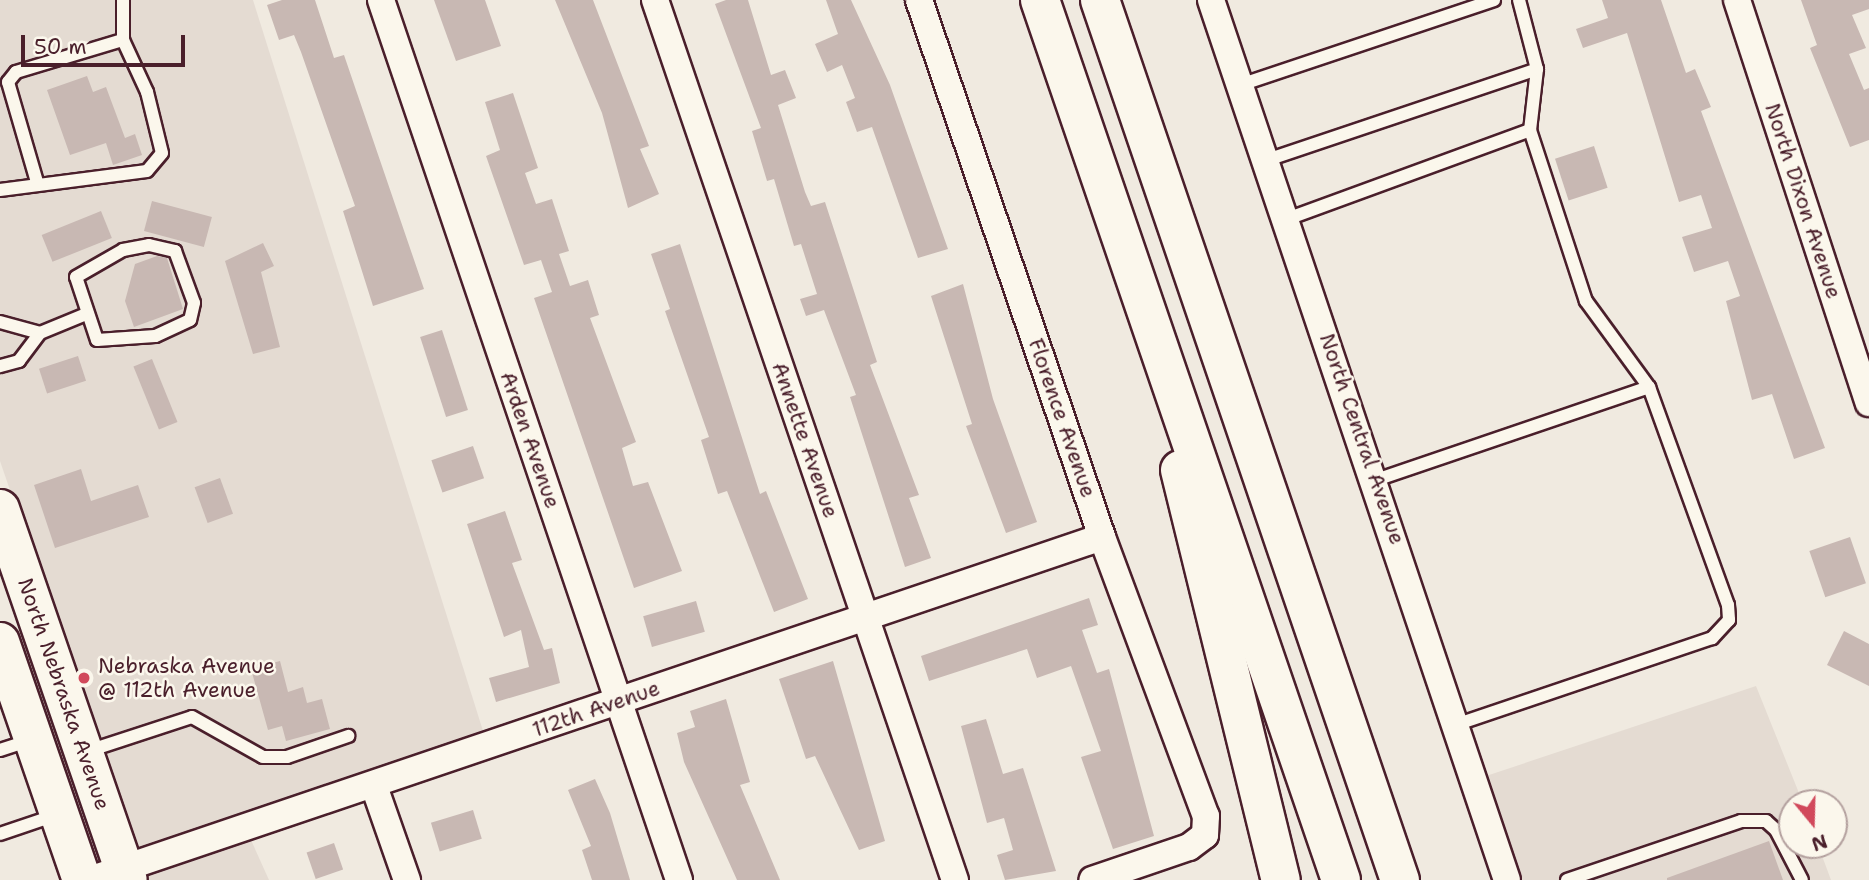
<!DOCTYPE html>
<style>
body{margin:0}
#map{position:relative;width:1869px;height:880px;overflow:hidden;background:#f0eae0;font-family:"Shantell Sans",sans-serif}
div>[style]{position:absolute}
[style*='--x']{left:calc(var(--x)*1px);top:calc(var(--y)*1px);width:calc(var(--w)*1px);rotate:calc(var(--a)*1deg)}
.built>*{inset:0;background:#e4dbd2}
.building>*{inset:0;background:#c8b8b3;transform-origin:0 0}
.roads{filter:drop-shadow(2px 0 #4a1f2b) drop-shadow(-2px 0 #4a1f2b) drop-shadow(0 2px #4a1f2b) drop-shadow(0 -2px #4a1f2b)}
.lane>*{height:12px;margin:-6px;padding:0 6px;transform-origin:6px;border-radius:6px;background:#fbf7ec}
.street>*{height:26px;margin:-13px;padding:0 13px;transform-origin:13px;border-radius:13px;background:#fbf7ec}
.primary>*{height:38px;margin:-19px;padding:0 19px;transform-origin:19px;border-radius:19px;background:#fbf7ec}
.highway>*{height:38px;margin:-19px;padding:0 19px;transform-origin:19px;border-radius:19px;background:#fbf7ec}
.dots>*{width:19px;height:19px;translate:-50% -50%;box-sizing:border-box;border:4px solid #fbf7ec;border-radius:50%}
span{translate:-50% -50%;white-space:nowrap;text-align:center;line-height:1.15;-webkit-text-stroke:5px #fbf7ec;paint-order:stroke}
.street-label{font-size:21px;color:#4a1f2b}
.poi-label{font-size:21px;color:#4a1f2b}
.left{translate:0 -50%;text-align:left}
.north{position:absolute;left:1778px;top:789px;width:70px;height:70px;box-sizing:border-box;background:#fbf7ec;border:2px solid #b4a19f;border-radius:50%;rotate:161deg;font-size:19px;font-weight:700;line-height:28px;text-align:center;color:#4a1f2b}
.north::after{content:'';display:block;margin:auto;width:24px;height:32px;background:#d1495b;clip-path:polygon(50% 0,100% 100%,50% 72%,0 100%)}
.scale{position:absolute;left:21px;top:35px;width:164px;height:32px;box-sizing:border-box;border:4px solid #4a1f2b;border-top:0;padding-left:9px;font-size:21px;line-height:24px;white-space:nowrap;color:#4a1f2b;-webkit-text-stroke:5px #fbf7ec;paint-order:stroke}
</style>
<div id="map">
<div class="built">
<div style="clip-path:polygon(0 0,253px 0,484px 734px,134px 851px,0 461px)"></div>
<div style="clip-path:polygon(1756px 686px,1803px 803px,1792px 803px,1792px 845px,1818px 845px,1831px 880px,1519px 880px,1486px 776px)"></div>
<div style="clip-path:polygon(251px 840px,269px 880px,144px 880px,142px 875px)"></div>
</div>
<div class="building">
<div style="clip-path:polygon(282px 0,315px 0,334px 58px,344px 55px,424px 289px,373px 306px,343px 211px,355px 206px,301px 52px,294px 35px,279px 40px,267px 5px)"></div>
<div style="clip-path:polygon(434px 0,485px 0,501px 46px,456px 61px)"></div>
<div style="clip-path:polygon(555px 0,593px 0,649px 146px,640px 149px,659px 194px,628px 208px,602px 113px)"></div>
<div style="clip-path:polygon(726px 0,748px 0,771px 75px,785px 70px,796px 98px,778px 105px,805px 192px,811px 206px,825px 202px,877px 362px,870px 365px,919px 495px,909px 498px,931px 558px,905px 567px,850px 397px,856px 395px,824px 310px,806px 316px,800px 299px,817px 294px,801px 244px,794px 246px,774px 179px,767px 181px,752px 131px,761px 128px,715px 4px)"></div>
<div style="clip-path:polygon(826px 0,851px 0,890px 85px,948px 249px,918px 258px,872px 127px,857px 132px,846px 102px,855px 98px,842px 65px,827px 72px,815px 44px,838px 34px)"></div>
<div style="clip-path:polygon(1602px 0,1661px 0,1686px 73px,1695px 69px,1711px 107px,1701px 111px,1825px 448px,1794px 459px,1772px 394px,1752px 400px,1726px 301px,1740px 296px,1728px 261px,1694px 272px,1682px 237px,1712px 228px,1701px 195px,1679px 202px,1627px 33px,1583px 48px,1576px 29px,1608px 18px)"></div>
<div style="clip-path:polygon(1801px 0,1869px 0,1869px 9px,1852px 15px,1866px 48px,1849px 54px,1864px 90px,1869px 88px,1869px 140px,1850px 147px,1810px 48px,1817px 45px)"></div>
<div style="clip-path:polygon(87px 76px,93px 92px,106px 87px,125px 138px,135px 134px,142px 155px,113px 165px,106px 143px,70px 155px,47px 90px)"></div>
<div style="clip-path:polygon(513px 93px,538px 168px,525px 173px,536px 204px,552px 199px,569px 251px,559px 254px,570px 286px,588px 280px,599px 315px,590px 318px,636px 442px,622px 448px,633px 486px,648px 482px,682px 571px,634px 588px,534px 298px,552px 292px,541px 260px,524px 265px,486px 156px,500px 150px,485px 102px)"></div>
<div style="left:1594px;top:146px;width:44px;height:41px;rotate:72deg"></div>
<div style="left:152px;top:201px;width:62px;height:31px;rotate:15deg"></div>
<div style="left:101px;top:211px;width:29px;height:64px;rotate:68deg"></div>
<div style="clip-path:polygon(263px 243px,274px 266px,261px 272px,280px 347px,253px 354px,225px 261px)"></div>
<div style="clip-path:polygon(680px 244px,760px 494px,766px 491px,808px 599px,774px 612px,727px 491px,718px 494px,701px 440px,709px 437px,665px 311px,670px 309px,651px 254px)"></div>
<div style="clip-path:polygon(157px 256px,167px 258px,183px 309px,134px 327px,125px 301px,135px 264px)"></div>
<div style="clip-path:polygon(963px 284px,993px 399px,1037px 522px,1006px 533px,966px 426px,972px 424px,931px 296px)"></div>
<div style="left:442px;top:330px;width:84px;height:23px;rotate:72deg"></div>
<div style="left:78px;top:356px;width:26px;height:41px;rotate:72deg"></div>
<div style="left:152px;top:359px;width:68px;height:20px;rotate:68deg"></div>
<div style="left:473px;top:446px;width:34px;height:44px;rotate:71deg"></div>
<div style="clip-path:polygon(81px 469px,91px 501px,138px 485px,149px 517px,55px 548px,34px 485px)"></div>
<div style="left:220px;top:478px;width:38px;height:27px;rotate:70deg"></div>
<div style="clip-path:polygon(505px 511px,522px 560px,512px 563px,544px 650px,552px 648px,560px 683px,496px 702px,489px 678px,529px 667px,521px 630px,504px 637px,467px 524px)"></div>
<div style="left:1850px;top:537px;width:49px;height:43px;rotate:71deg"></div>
<div style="clip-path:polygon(1089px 598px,1098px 625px,1082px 630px,1097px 673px,1109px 669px,1154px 836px,1113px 849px,1081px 757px,1101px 751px,1071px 666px,1037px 678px,1027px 649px,929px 681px,921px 656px)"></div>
<div style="left:696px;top:601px;width:32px;height:55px;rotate:74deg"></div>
<div style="clip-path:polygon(1844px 631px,1869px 644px,1869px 686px,1827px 665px)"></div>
<div style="clip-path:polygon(280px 661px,288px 692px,303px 687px,307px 703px,322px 699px,330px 729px,286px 741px,282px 726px,268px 730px,251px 669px)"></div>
<div style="clip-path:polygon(833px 661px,885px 841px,859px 850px,815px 756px,806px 759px,779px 679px)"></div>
<div style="clip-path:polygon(726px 699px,750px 782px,740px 785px,780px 880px,737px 880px,684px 762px,677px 733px,695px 727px,690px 711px)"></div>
<div style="clip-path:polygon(986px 719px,1003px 774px,1023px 768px,1056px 871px,1005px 880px,997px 855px,1013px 850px,1004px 818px,987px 823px,961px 726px)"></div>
<div style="clip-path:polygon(595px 779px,610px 813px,630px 880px,592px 880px,582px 850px,591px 846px,568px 790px)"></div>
<div style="left:473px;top:810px;width:30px;height:44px;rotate:73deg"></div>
<div style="clip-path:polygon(1769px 841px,1783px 880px,1667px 880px,1667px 878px)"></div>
<div style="left:334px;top:843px;width:28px;height:29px;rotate:71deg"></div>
</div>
<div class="roads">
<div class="lane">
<div style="--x:1519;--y:0;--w:71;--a:75.4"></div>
<div style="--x:1537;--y:69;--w:61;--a:96.5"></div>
<div style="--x:1530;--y:130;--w:180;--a:71.9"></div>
<div style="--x:1586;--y:301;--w:107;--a:53.8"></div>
<div style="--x:1240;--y:85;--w:268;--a:-18.5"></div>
<div style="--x:1267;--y:160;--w:285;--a:-18.6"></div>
<div style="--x:37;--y:182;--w:104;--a:-106.2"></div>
<div style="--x:8;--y:82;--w:13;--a:-51"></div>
<div style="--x:16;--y:72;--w:112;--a:-16.7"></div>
<div style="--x:0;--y:190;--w:148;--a:-7.4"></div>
<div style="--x:147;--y:171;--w:23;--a:-50"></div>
<div style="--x:162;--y:153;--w:63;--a:-103.8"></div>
<div style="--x:147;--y:92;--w:57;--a:-114.8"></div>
<div style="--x:123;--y:40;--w:40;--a:-90"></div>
<div style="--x:1287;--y:219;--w:259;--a:-20.1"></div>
<div style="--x:149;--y:245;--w:27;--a:13"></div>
<div style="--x:175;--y:251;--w:55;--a:69.9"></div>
<div style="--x:194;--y:303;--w:17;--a:103"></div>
<div style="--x:190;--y:320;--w:38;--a:155"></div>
<div style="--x:155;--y:336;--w:58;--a:176.1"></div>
<div style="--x:97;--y:340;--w:66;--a:-108.4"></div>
<div style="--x:76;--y:277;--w:54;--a:-29.9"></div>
<div style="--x:123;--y:250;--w:26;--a:-11"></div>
<div style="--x:0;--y:322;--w:41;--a:15.4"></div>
<div style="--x:40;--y:333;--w:35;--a:127"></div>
<div style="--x:19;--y:361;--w:20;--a:165"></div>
<div style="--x:40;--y:333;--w:50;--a:-22.4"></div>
<div style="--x:1376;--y:480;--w:288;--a:-18.8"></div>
<div style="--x:1649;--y:387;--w:232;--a:70.1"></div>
<div style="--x:1728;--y:605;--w:15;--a:86"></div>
<div style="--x:1729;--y:620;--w:25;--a:133"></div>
<div style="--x:1712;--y:638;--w:268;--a:161.3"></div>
<div style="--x:0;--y:750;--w:32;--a:-18"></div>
<div style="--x:88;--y:751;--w:109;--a:-18.1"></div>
<div style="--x:192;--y:717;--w:81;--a:29.4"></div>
<div style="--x:263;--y:757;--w:24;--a:0"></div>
<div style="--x:287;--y:757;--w:65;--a:-19"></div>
<div style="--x:0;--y:834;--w:59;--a:-18.7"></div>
<div style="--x:1567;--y:880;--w:184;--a:-18.7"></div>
<div style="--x:1741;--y:821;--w:25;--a:0"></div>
<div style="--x:1766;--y:821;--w:13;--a:42"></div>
<div style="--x:1776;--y:830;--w:56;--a:62.5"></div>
</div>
<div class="street">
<div style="--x:381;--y:0;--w:929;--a:71.29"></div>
<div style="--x:655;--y:0;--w:930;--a:71.18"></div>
<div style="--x:919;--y:0;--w:567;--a:71.18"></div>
<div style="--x:1102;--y:537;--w:298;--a:69.6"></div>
<div style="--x:1206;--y:816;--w:19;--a:93"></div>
<div style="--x:1205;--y:835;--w:20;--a:143"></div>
<div style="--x:1189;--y:847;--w:102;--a:161.2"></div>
<div style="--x:1211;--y:0;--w:928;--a:71.41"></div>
<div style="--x:1737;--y:0;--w:424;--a:71.9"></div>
<div style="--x:374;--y:786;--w:100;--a:70.7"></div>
<div style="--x:89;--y:880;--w:1069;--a:-18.71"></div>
</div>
<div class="primary">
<div style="--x:0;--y:509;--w:392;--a:71"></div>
<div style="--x:0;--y:642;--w:252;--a:71"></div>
</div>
<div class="highway">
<div style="--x:1040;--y:0;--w:930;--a:71.12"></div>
<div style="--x:1100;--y:0;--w:930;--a:71.18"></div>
<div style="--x:1180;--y:470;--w:422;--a:76.2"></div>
</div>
</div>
<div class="dots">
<div style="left:84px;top:678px;background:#d1495b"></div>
</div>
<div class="street-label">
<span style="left:1803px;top:201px;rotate:72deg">North Dixon Avenue</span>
<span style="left:1062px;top:418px;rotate:71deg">Florence Avenue</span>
<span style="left:1362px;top:439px;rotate:71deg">North Central Avenue</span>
<span style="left:530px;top:440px;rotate:71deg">Arden Avenue</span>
<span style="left:805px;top:440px;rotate:71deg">Annette Avenue</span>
<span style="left:64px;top:694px;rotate:71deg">North Nebraska Avenue</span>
<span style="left:596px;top:709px;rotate:-19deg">112th Avenue</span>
</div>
<div class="poi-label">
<span class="left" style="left:98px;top:678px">Nebraska Avenue<br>@ 112th Avenue</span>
</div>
<div class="north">N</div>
<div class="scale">50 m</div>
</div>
